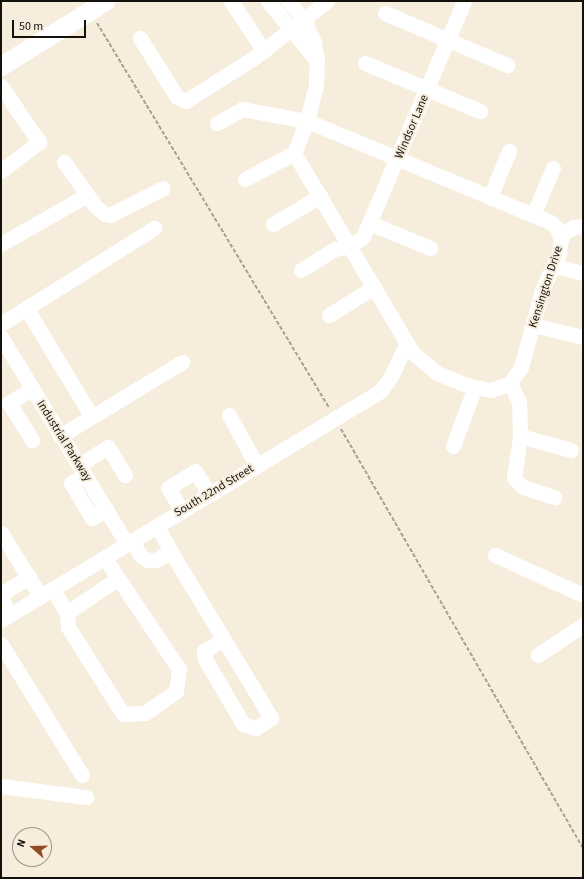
<!DOCTYPE html>
<style>
body{margin:0}
#map{position:relative;width:584px;height:879px;overflow:hidden;background:#f7eddd;font-family:"Source Sans 3",sans-serif}
div>[style]{position:absolute}
[style*='--x']{left:calc(var(--x)*1px);top:calc(var(--y)*1px);width:calc(var(--w)*1px);rotate:calc(var(--a)*1deg)}
.path>*{height:2px;margin-top:-1px;transform-origin:0;background:repeating-linear-gradient(90deg,#a8a094 0 4px,transparent 0 6px)}
.minor>*{height:15px;margin:-7.5px;padding:0 7.5px;transform-origin:7.5px;border-radius:7.5px;background:#fff}
.major>*{height:19px;margin:-9.5px;padding:0 9.5px;transform-origin:9.5px;border-radius:9.5px;background:#fff}
span{translate:-50% -50%;white-space:nowrap;text-align:center;line-height:1.15;-webkit-text-stroke:4px #f7eddd;paint-order:stroke}
.street-label{font-size:12px;color:#14100b}
.frame{position:absolute;inset:0;border:2px solid #14100b;pointer-events:none}
.north{position:absolute;left:12px;top:827px;width:40px;height:40px;box-sizing:border-box;background:#f7eddd;border:1px solid #9c9589;border-radius:50%;rotate:290deg;font-size:11px;font-weight:700;line-height:16px;text-align:center;color:#14100b}
.north::after{content:'';display:block;margin:auto;width:14px;height:18px;background:#914c23;clip-path:polygon(50% 0,100% 100%,50% 72%,0 100%)}
.scale{position:absolute;left:12px;top:20px;width:74px;height:18px;box-sizing:border-box;border:2px solid #14100b;border-top:0;padding-left:5px;font-size:12px;line-height:14px;white-space:nowrap;color:#14100b;-webkit-text-stroke:3px #f7eddd;paint-order:stroke}
</style>
<div id="map">
<div class="path">
<div style="--x:97;--y:23;--w:449;--a:58.9"></div>
<div style="--x:341;--y:429;--w:485;--a:60"></div>
</div>
<div class="minor">
<div style="--x:231;--y:1;--w:60;--a:56.6"></div>
<div style="--x:268;--y:1;--w:77;--a:50.8"></div>
<div style="--x:385;--y:13;--w:133;--a:23.1"></div>
<div style="--x:140;--y:38;--w:70;--a:57.9"></div>
<div style="--x:177;--y:97;--w:10;--a:24"></div>
<div style="--x:186;--y:101;--w:82;--a:-32.5"></div>
<div style="--x:255;--y:57;--w:91;--a:-37.9"></div>
<div style="--x:365;--y:63;--w:125;--a:22.7"></div>
<div style="--x:1;--y:86;--w:68;--a:55.8"></div>
<div style="--x:39;--y:142;--w:48;--a:142.7"></div>
<div style="--x:217;--y:123;--w:29;--a:-29"></div>
<div style="--x:242;--y:109;--w:66;--a:10.5"></div>
<div style="--x:307;--y:121;--w:35;--a:112"></div>
<div style="--x:294;--y:153;--w:231;--a:59.3"></div>
<div style="--x:412;--y:352;--w:33;--a:40"></div>
<div style="--x:437;--y:373;--w:35;--a:22"></div>
<div style="--x:470;--y:386;--w:21;--a:11"></div>
<div style="--x:491;--y:390;--w:20;--a:-20"></div>
<div style="--x:510;--y:383;--w:19;--a:-55"></div>
<div style="--x:521;--y:367;--w:80;--a:-74.7"></div>
<div style="--x:542;--y:290;--w:41;--a:-65.3"></div>
<div style="--x:559;--y:253;--w:14;--a:-82"></div>
<div style="--x:561;--y:239;--w:12;--a:-110"></div>
<div style="--x:557;--y:228;--w:9;--a:-139"></div>
<div style="--x:550;--y:222;--w:263;--a:-157.4"></div>
<div style="--x:307;--y:121;--w:38;--a:-76"></div>
<div style="--x:316;--y:84;--w:23;--a:-88"></div>
<div style="--x:317;--y:61;--w:19;--a:-99"></div>
<div style="--x:314;--y:42;--w:24;--a:-114"></div>
<div style="--x:304;--y:20;--w:25;--a:-130"></div>
<div style="--x:64;--y:162;--w:54;--a:54.8"></div>
<div style="--x:95;--y:206;--w:13;--a:39"></div>
<div style="--x:105;--y:214;--w:5;--a:11"></div>
<div style="--x:110;--y:215;--w:59;--a:-27"></div>
<div style="--x:245;--y:179;--w:55;--a:-28"></div>
<div style="--x:490;--y:197;--w:50;--a:-67.6"></div>
<div style="--x:533;--y:215;--w:51;--a:-66.9"></div>
<div style="--x:370;--y:223;--w:65;--a:22.6"></div>
<div style="--x:273;--y:224;--w:55;--a:-30.8"></div>
<div style="--x:560;--y:235;--w:16;--a:-30"></div>
<div style="--x:574;--y:227;--w:9;--a:-6"></div>
<div style="--x:1;--y:244;--w:99;--a:-29.7"></div>
<div style="--x:555;--y:266;--w:29;--a:14"></div>
<div style="--x:301;--y:270;--w:40;--a:-32"></div>
<div style="--x:335;--y:249;--w:15;--a:-11"></div>
<div style="--x:350;--y:246;--w:16;--a:-35"></div>
<div style="--x:363;--y:237;--w:257;--a:-66.8"></div>
<div style="--x:26;--y:308;--w:127;--a:58.8"></div>
<div style="--x:329;--y:315;--w:53;--a:-31.9"></div>
<div style="--x:1;--y:324;--w:181;--a:-32.1"></div>
<div style="--x:533;--y:325;--w:51;--a:13.5"></div>
<div style="--x:1;--y:337;--w:242;--a:58.7"></div>
<div style="--x:510;--y:383;--w:21;--a:65"></div>
<div style="--x:519;--y:402;--w:34;--a:88"></div>
<div style="--x:520;--y:436;--w:42;--a:98.1"></div>
<div style="--x:514;--y:478;--w:13;--a:45"></div>
<div style="--x:523;--y:487;--w:33;--a:18"></div>
<div style="--x:32;--y:389;--w:27;--a:149"></div>
<div style="--x:9;--y:403;--w:44;--a:58.1"></div>
<div style="--x:229;--y:415;--w:58;--a:61.2"></div>
<div style="--x:60;--y:436;--w:143;--a:-31.2"></div>
<div style="--x:520;--y:436;--w:53;--a:15.4"></div>
<div style="--x:453;--y:446;--w:63;--a:-69.6"></div>
<div style="--x:79;--y:465;--w:34;--a:-32"></div>
<div style="--x:108;--y:447;--w:33;--a:59"></div>
<div style="--x:85;--y:475;--w:16;--a:150"></div>
<div style="--x:71;--y:483;--w:41;--a:59"></div>
<div style="--x:92;--y:518;--w:17;--a:-33"></div>
<div style="--x:182;--y:511;--w:27;--a:-121"></div>
<div style="--x:168;--y:488;--w:32;--a:-32"></div>
<div style="--x:195;--y:471;--w:28;--a:58"></div>
<div style="--x:1;--y:533;--w:75;--a:58"></div>
<div style="--x:132;--y:541;--w:17;--a:59"></div>
<div style="--x:141;--y:556;--w:8;--a:30"></div>
<div style="--x:148;--y:560;--w:7;--a:0"></div>
<div style="--x:155;--y:560;--w:18;--a:-27"></div>
<div style="--x:171;--y:552;--w:30;--a:-118"></div>
<div style="--x:171;--y:552;--w:194;--a:58.9"></div>
<div style="--x:271;--y:718;--w:18;--a:146"></div>
<div style="--x:256;--y:728;--w:14;--a:-163"></div>
<div style="--x:243;--y:724;--w:75;--a:-120.3"></div>
<div style="--x:205;--y:659;--w:8;--a:-97"></div>
<div style="--x:204;--y:651;--w:22;--a:-32"></div>
<div style="--x:495;--y:555;--w:97;--a:24.4"></div>
<div style="--x:53;--y:590;--w:27;--a:59"></div>
<div style="--x:67;--y:613;--w:14;--a:86"></div>
<div style="--x:68;--y:627;--w:103;--a:57.7"></div>
<div style="--x:123;--y:714;--w:22;--a:-3"></div>
<div style="--x:145;--y:713;--w:38;--a:-35"></div>
<div style="--x:176;--y:691;--w:22;--a:-82"></div>
<div style="--x:179;--y:669;--w:110;--a:-123.8"></div>
<div style="--x:67;--y:613;--w:62;--a:-34.5"></div>
<div style="--x:118;--y:578;--w:24;--a:-123"></div>
<div style="--x:10;--y:615;--w:17;--a:-118"></div>
<div style="--x:2;--y:600;--w:7;--a:-82"></div>
<div style="--x:3;--y:593;--w:31;--a:-32"></div>
<div style="--x:1;--y:620;--w:443;--a:-31.1"></div>
<div style="--x:380;--y:391;--w:14;--a:-51"></div>
<div style="--x:389;--y:380;--w:41;--a:-64.1"></div>
<div style="--x:1;--y:644;--w:154;--a:58.3"></div>
<div style="--x:538;--y:655;--w:54;--a:-33.7"></div>
<div style="--x:1;--y:786;--w:86;--a:7.4"></div>
</div>
<div class="major">
<div style="--x:1;--y:66;--w:123;--a:-32"></div>
</div>
<div class="street-label">
<span style="left:412px;top:127px;rotate:-67deg">Windsor Lane</span>
<span style="left:546px;top:287px;rotate:-72deg">Kensington Drive</span>
<span style="left:64px;top:441px;rotate:58deg">Industrial Parkway</span>
<span style="left:214px;top:491px;rotate:-31deg">South 22nd Street</span>
</div>
<div class="frame"></div>
<div class="north">N</div>
<div class="scale">50 m</div>
</div>
